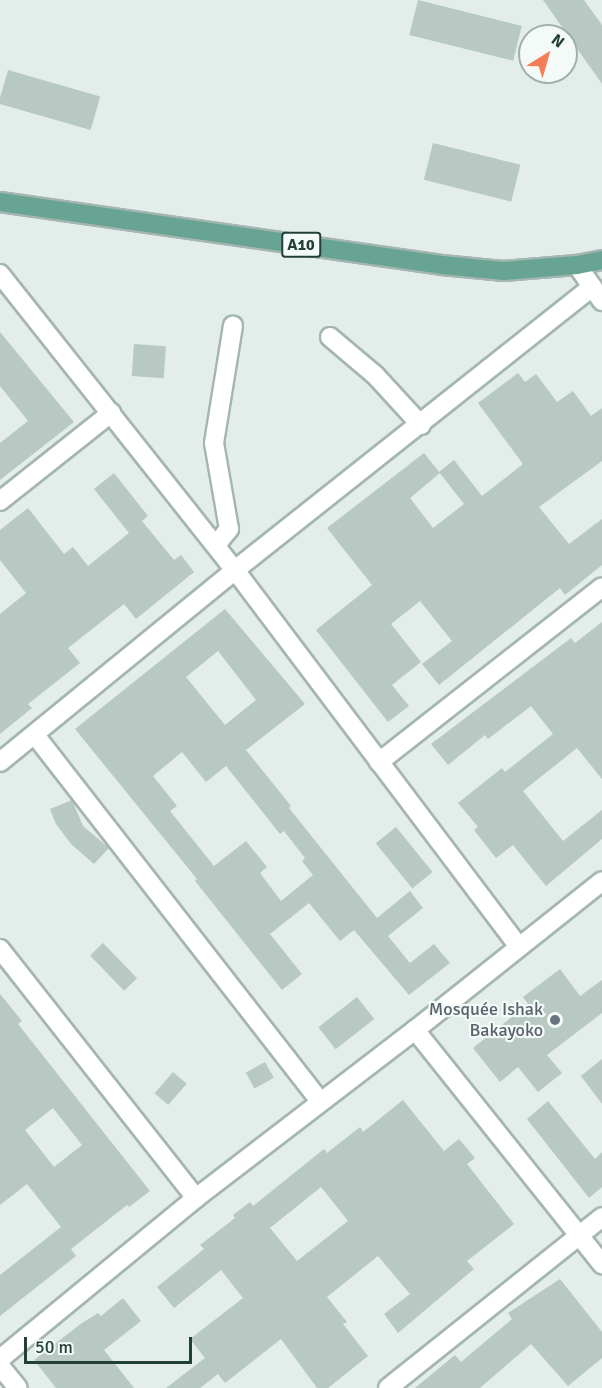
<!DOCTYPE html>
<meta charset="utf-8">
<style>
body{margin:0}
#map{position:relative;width:602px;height:1388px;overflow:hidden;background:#e3ede9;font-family:Signika,sans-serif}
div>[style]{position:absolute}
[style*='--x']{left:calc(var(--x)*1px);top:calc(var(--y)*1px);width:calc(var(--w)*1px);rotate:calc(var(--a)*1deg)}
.building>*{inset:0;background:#b8c8c2;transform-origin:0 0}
.roads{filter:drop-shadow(2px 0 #a5b6b0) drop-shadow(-2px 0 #a5b6b0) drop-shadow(0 2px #a5b6b0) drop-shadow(0 -2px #a5b6b0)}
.minor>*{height:18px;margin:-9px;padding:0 9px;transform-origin:9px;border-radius:9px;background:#fff}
.major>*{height:18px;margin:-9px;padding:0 9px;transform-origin:9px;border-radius:9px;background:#67a494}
.dots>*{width:16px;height:16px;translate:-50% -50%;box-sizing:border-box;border:3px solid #f4faf7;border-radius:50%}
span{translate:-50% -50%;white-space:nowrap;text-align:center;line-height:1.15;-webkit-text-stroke:4.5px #f4faf7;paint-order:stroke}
.shield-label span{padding:2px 4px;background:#f4faf7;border:2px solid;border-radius:4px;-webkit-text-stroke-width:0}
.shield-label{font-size:16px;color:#224037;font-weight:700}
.worship-label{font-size:18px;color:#5b616d}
.right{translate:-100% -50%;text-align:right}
.north{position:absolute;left:518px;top:24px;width:60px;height:60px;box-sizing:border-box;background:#f4faf7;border:2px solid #a0b0aa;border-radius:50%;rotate:37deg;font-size:16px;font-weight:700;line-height:24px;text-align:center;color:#224037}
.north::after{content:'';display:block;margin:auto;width:21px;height:27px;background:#f57e5a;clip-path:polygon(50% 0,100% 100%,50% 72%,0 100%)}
.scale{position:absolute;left:24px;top:1337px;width:168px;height:27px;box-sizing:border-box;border:3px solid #224037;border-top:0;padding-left:8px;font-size:18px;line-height:21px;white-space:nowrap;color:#224037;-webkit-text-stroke:4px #f4faf7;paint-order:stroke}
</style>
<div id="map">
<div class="building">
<div style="left:418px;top:0;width:107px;height:36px;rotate:14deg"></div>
<div style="clip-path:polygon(543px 0,584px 0,602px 25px,602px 84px)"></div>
<div style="left:8px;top:70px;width:96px;height:35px;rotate:16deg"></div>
<div style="left:433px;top:143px;width:90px;height:38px;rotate:14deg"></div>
<div style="clip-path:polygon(0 332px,74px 422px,0 480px,0 443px,28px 421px,0 386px)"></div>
<div style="left:134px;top:344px;width:32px;height:32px;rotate:4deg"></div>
<div style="clip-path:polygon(518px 373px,525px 382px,536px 374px,557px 402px,573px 391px,591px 416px,602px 408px,602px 461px,539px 507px,569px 544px,602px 519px,602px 565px,565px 595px,560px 588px,439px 685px,422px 664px,452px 641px,420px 601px,391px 624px,421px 662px,392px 685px,409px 706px,388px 722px,316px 630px,372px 585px,327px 528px,424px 453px,440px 473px,410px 498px,433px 528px,464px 504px,439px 472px,454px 460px,482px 496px,523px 464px,478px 403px)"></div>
<div style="clip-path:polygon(114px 473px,148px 516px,142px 521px,174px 560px,181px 555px,194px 572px,136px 619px,124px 604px,68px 648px,80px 663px,28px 704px,32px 708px,0 734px,0 614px,26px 593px,0 560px,0 530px,28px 508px,64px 554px,73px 547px,88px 566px,129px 533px,94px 489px)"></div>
<div style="clip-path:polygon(evenodd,225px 609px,305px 704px,246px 750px,291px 806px,289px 808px,377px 918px,410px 891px,423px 908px,388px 936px,410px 963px,434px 944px,450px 963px,409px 995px,354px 930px,340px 941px,309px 903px,270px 934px,302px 974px,282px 990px,195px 881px,197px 879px,75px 729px,225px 609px,218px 651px,256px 700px,225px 725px,186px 677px,218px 651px,225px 609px,182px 752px,206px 782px,226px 766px,280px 834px,284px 831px,305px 858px,302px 861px,313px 875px,281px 901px,260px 873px,267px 867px,246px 841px,214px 866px,170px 811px,177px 806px,153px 776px,182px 752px)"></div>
<div style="clip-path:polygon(602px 622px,602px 779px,577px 748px,523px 791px,563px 841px,602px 810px,602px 839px,546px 886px,513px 845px,496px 858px,474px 830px,478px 827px,458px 803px,502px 768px,505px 772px,553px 734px,531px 706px,488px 739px,485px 735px,448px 765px,431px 744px,571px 638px,575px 643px)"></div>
<div style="clip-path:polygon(72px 800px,83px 826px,109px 848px,94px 864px,71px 844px,56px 824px,50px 809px)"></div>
<div style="left:396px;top:827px;width:58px;height:26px;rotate:51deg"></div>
<div style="left:103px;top:943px;width:49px;height:18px;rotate:46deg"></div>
<div style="clip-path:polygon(560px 969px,580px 996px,602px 980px,602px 1013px,547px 1055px,562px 1073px,538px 1092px,518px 1067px,500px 1082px,473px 1048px,528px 1004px,523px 997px)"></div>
<div style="clip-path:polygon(evenodd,0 994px,22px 1021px,18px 1024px,150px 1191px,129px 1207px,127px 1205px,71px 1249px,76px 1256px,0 1316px,0 1275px,61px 1227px,27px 1184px,0 1205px,0 994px,53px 1108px,82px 1145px,54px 1167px,25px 1130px,53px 1108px)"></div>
<div style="left:357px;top:997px;width:28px;height:49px;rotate:52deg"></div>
<div style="clip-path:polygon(602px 1059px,602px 1104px,581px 1076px)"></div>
<div style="left:265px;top:1062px;width:18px;height:22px;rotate:61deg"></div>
<div style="left:173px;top:1072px;width:18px;height:28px;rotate:41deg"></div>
<div style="clip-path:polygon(evenodd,403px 1100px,444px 1151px,459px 1139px,475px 1158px,467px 1164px,514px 1224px,467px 1261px,474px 1269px,398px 1333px,384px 1314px,410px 1294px,378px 1256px,327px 1297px,347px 1322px,343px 1324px,368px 1356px,328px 1388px,317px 1388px,281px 1339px,225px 1383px,218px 1374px,200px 1388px,166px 1388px,205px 1358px,190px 1339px,243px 1298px,221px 1270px,174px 1308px,157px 1287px,204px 1249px,200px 1245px,235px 1218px,233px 1215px,250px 1202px,253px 1206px,324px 1149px,327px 1153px,360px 1127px,363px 1132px,403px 1100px,321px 1187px,348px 1221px,297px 1261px,270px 1228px,321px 1187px)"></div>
<div style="clip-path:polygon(548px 1101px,595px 1159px,602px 1152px,602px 1187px,589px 1198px,527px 1119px)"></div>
<div style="clip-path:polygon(560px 1279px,602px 1332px,602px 1358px,568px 1386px,531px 1344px,480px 1388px,415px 1388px,455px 1355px,461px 1362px,512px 1319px,508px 1313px)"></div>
<div style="clip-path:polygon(123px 1298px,141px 1321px,104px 1350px,134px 1388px,56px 1388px,34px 1360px,82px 1323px,98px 1313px,101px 1316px)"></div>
</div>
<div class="roads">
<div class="minor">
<div style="--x:577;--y:265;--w:44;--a:55.2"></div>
<div style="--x:0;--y:274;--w:378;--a:51.6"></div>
<div style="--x:235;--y:570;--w:471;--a:53"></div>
<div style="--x:330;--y:337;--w:59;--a:40.2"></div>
<div style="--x:375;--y:375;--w:68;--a:47.4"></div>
<div style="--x:0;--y:501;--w:142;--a:-38.4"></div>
<div style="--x:216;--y:545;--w:21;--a:-51"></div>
<div style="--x:229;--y:529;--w:87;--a:-99.9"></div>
<div style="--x:214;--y:443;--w:119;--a:-80.8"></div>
<div style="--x:35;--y:735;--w:465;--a:52.1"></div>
<div style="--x:0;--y:762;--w:303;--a:-39.2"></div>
<div style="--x:235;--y:570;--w:456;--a:-38.4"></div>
<div style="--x:379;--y:762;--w:283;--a:-38.1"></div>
<div style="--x:0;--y:949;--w:317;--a:51.8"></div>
<div style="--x:415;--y:1030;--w:300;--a:51.4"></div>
<div style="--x:0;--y:1359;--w:254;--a:-39.4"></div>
<div style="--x:196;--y:1198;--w:276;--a:-37.5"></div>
<div style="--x:415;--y:1030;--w:239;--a:-38.5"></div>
<div style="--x:0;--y:1366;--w:28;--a:51"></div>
<div style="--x:388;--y:1388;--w:274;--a:-38.6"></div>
</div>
<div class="major">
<div style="--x:0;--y:202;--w:446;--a:8.1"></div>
<div style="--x:442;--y:265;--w:61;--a:5.6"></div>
<div style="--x:503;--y:271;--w:74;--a:-4.6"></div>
<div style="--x:577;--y:265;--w:25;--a:-11"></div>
</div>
</div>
<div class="dots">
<div style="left:555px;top:1020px;background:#6b7280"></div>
</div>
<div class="shield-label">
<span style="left:301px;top:245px">A10</span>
</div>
<div class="worship-label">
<span class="right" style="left:543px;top:1020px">Mosquée Ishak<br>Bakayoko</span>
</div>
<div class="north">N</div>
<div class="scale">50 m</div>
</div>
